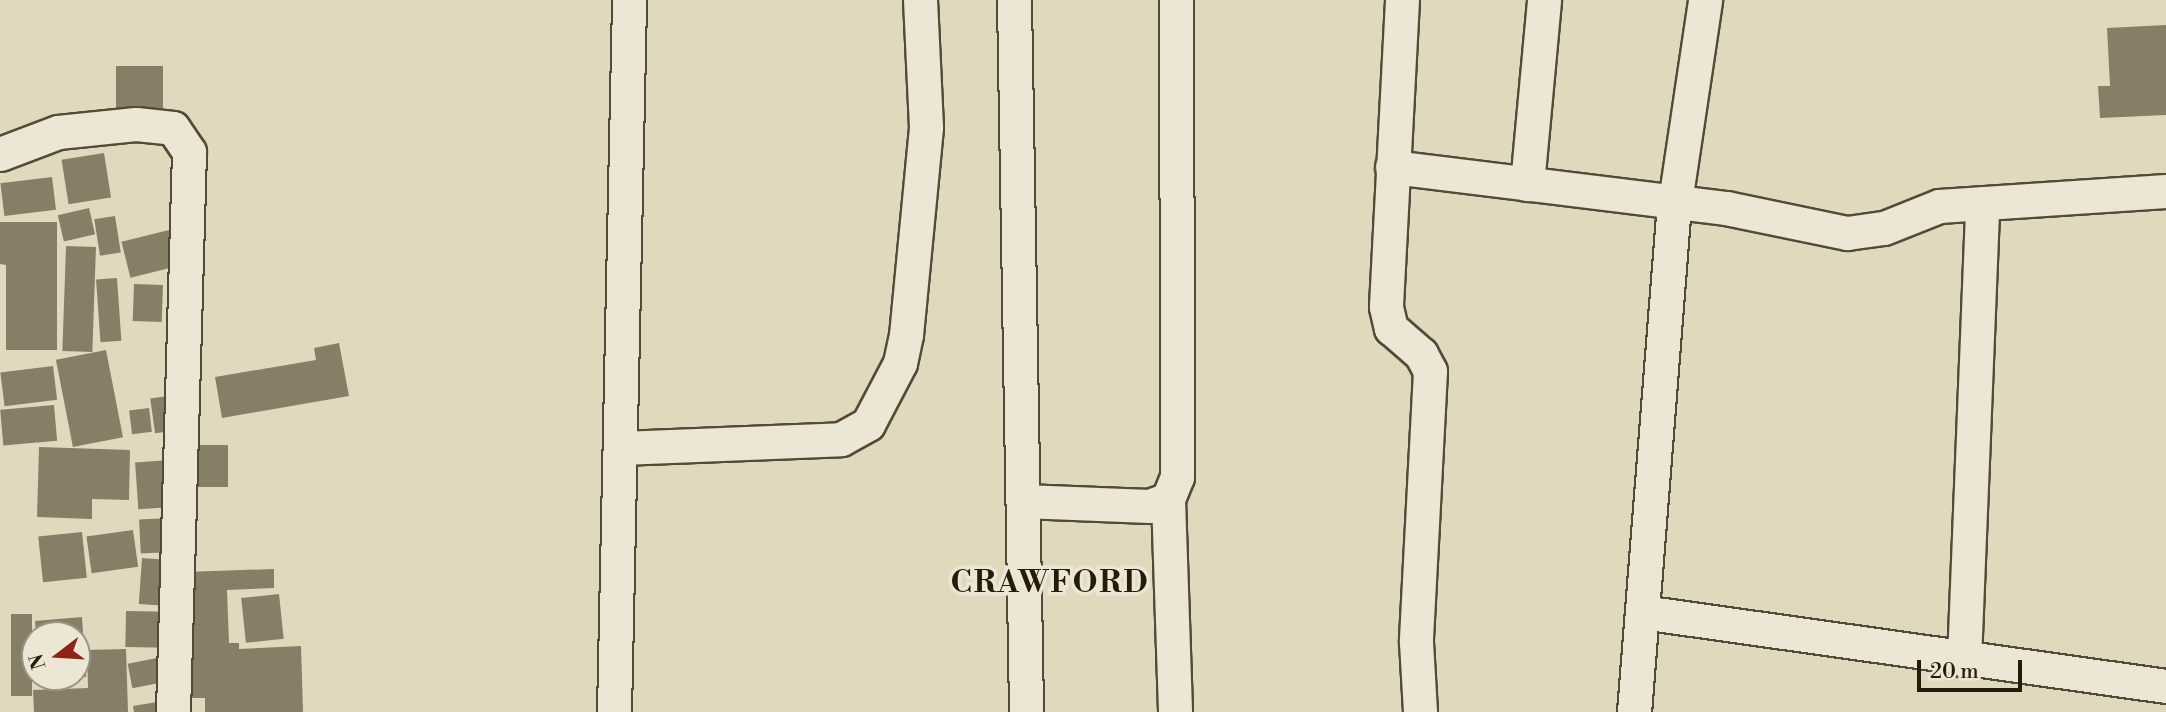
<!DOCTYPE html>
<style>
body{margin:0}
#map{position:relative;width:2166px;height:712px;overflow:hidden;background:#e1d9bd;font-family:"Libre Bodoni",serif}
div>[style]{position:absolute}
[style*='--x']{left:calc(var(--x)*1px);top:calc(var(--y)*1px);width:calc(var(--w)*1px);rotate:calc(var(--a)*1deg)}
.building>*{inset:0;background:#877e68;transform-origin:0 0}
.roads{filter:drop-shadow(2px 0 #554a38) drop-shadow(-2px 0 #554a38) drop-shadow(0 2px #554a38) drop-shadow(0 -2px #554a38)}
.street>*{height:33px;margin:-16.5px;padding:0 16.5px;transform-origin:16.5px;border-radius:16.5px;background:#ece6d4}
span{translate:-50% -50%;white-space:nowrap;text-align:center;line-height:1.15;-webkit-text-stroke:7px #ece6d4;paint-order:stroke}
.district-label{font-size:30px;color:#261b0b;font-weight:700;letter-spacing:2px}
.north{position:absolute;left:21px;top:621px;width:70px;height:70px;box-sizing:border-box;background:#ece6d4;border:2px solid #9d9584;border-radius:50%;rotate:253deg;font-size:19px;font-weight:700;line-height:28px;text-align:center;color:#261b0b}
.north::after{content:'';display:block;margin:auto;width:24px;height:32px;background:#8f2418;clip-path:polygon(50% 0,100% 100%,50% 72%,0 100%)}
.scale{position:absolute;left:1917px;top:660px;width:105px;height:32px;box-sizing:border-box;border:4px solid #261b0b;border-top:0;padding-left:9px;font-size:21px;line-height:24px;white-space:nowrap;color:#261b0b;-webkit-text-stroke:5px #ece6d4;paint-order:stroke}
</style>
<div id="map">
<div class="building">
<div style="clip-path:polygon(2166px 25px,2166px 115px,2100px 118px,2098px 86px,2110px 86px,2107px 28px)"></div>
<div style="left:116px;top:66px;width:47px;height:42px"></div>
<div style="left:104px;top:153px;width:45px;height:43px;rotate:81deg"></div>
<div style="left:52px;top:177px;width:33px;height:52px;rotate:83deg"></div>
<div style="left:89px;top:208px;width:27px;height:32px;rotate:77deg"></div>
<div style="left:115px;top:216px;width:37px;height:21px;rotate:81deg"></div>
<div style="clip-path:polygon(0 222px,57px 222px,57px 350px,6px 350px,6px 265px,0 264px)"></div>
<div style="left:169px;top:230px;width:37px;height:49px;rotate:76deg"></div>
<div style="left:66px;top:246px;width:30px;height:105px;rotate:2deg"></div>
<div style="left:117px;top:278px;width:63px;height:21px;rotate:86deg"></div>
<div style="left:134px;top:284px;width:29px;height:37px;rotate:2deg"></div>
<div style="clip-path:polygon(339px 343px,349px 396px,222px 418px,215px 377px,316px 360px,314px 348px)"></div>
<div style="left:106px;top:350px;width:89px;height:51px;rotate:79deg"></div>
<div style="left:53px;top:366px;width:34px;height:53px;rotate:83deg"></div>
<div style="left:175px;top:395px;width:35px;height:25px;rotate:82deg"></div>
<div style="left:54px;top:405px;width:36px;height:54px;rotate:85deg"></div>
<div style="left:149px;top:408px;width:24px;height:20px;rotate:83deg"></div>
<div style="left:191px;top:445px;width:37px;height:42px"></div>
<div style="clip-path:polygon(39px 447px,130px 450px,129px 500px,92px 499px,92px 519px,37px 517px)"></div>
<div style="left:170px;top:460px;width:47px;height:35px;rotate:86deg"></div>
<div style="left:170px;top:518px;width:34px;height:31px;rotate:87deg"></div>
<div style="left:133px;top:530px;width:37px;height:47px;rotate:82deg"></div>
<div style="left:82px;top:532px;width:46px;height:44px;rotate:84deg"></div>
<div style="left:142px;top:558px;width:27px;height:46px;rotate:4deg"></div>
<div style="clip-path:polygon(274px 569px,274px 588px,227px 590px,229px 643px,239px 643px,239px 649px,301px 646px,303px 712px,205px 712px,205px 698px,190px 698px,185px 572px)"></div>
<div style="left:279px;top:594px;width:45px;height:38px;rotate:84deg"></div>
<div style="left:126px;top:611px;width:41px;height:36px;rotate:1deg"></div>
<div style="left:11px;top:614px;width:21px;height:82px"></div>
<div style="clip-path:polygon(82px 617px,86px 677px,77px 677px,77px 635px,36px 635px,35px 621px)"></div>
<div style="clip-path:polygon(126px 649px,128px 712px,34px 712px,33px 690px,88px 688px,87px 650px)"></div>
<div style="left:162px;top:657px;width:25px;height:35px;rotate:79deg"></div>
<div style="clip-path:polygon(163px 701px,164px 712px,134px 712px,133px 706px)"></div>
</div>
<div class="roads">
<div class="street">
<div style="--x:1014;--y:0;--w:712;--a:89.03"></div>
<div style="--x:1402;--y:0;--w:307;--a:93"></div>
<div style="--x:1386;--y:307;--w:22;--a:77"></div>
<div style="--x:1391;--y:328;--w:40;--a:41"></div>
<div style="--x:1421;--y:354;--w:19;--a:62"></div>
<div style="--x:1430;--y:371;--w:271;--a:93"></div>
<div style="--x:1416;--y:642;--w:70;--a:86.7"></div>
<div style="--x:0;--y:154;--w:62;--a:-20.8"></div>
<div style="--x:58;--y:132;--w:78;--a:-5.9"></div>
<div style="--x:136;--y:124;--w:37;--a:6"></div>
<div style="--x:173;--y:128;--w:29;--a:56"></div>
<div style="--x:189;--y:152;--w:560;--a:91.64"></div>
<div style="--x:1392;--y:167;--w:337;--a:7"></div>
<div style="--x:1726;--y:208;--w:124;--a:11.7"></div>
<div style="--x:1847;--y:233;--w:37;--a:-8"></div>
<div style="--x:1884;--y:228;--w:59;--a:-21.8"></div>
<div style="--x:1939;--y:206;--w:227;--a:-3.8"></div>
<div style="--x:1527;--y:184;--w:185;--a:-84.7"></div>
<div style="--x:621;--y:448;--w:220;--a:-2.3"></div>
<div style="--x:841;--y:439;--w:31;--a:-29"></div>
<div style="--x:868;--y:424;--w:69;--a:-62.3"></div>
<div style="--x:900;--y:363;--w:29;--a:-78"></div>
<div style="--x:906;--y:335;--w:209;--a:-84.5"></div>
<div style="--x:926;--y:127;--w:127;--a:-92.7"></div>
<div style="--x:1168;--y:499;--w:213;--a:88.1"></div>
<div style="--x:1023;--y:501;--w:126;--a:2.3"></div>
<div style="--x:1149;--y:506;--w:20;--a:-20"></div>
<div style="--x:1168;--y:499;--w:24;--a:-68"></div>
<div style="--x:1177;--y:477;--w:477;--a:-90.1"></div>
<div style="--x:1642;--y:612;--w:529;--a:8.04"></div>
<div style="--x:1964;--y:660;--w:457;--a:-87.7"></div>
<div style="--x:614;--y:712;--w:712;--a:-88.79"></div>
<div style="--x:1634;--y:712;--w:499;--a:-85.5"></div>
<div style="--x:1673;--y:215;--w:217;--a:-81.5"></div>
</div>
</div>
<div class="district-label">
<span style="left:1050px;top:583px">CRAWFORD</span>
</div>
<div class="north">N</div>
<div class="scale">20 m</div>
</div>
